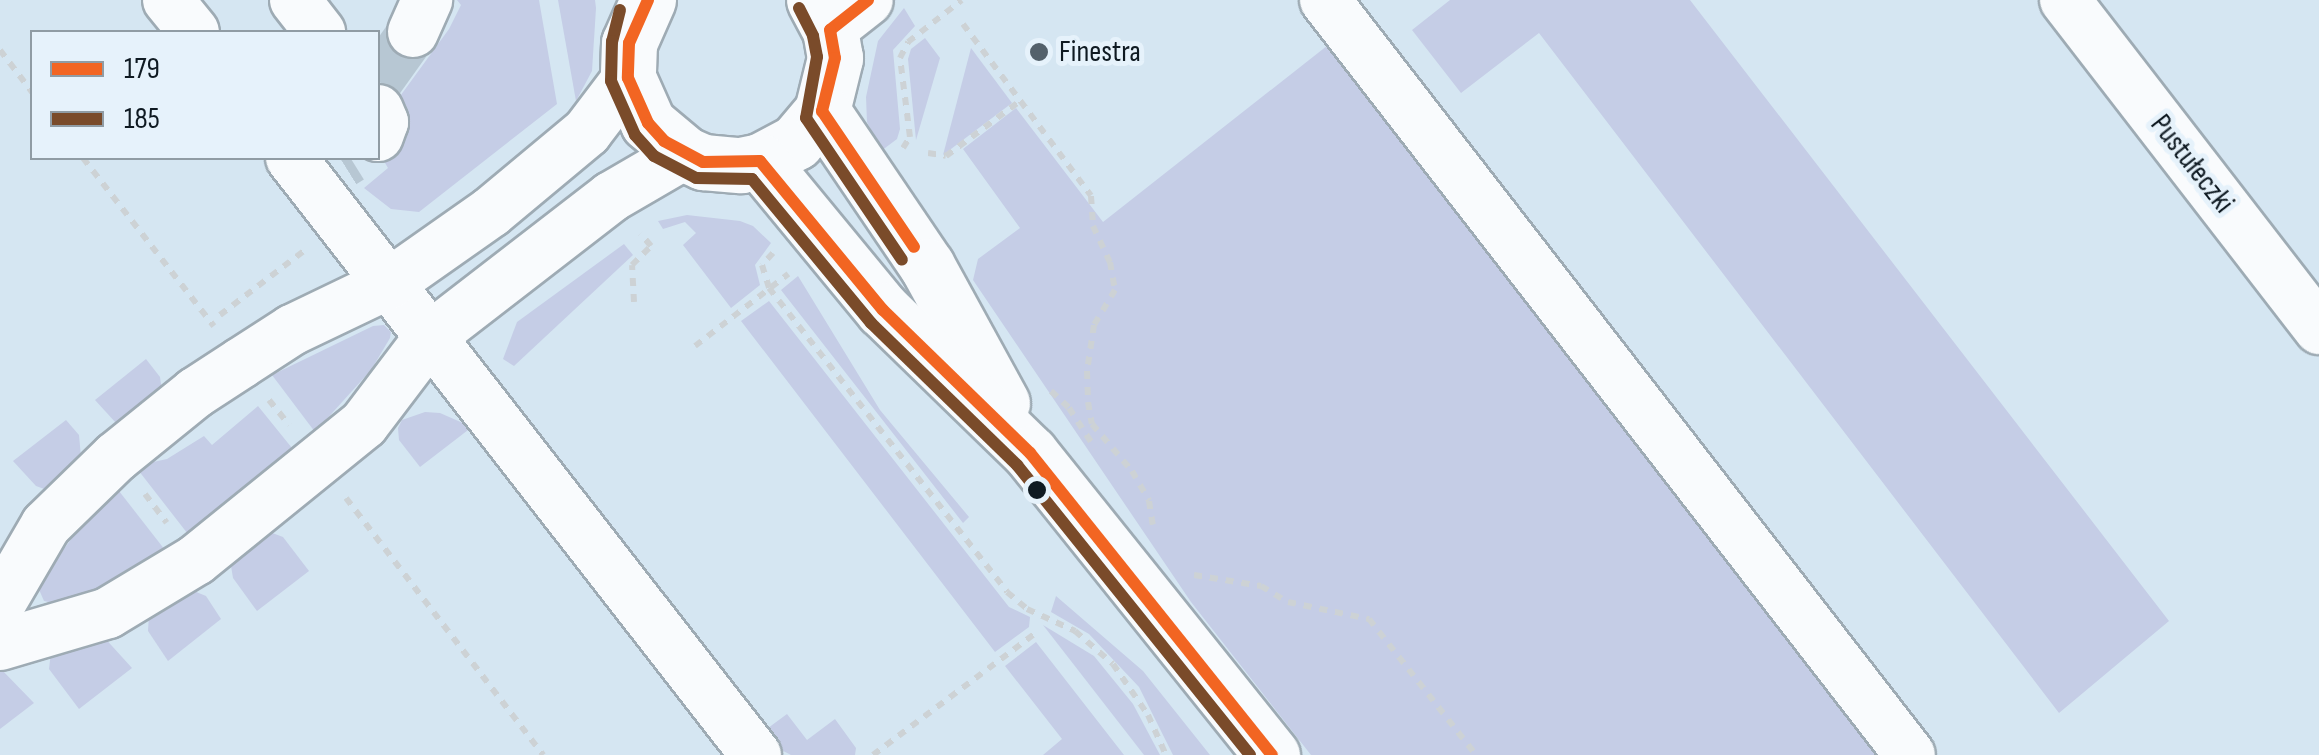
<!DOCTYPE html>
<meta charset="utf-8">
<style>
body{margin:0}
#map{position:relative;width:2319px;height:755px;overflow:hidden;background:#d5e6f2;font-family:"Sofia Sans Condensed",sans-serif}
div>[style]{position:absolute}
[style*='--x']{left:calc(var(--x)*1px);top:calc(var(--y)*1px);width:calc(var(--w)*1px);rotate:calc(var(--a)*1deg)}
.green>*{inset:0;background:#c5cde6}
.minor-tunnel>*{height:50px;margin-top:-25px;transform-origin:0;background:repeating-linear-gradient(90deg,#b7c7d3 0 50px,transparent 0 75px)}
.path>*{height:6px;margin-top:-3px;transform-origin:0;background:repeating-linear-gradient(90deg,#cdd2d5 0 8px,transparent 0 16px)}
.roads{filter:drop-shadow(2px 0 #9eabb4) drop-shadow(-2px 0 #9eabb4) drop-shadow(0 2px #9eabb4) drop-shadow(0 -2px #9eabb4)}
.minor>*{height:50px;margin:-25px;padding:0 25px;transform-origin:25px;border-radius:25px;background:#f9fbfd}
.major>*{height:55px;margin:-27.5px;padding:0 27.5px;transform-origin:27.5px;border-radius:27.5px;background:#f9fbfd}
.bus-1>*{height:12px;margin:-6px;padding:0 6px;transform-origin:6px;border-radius:6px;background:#f26522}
.bus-2>*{height:12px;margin:-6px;padding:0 6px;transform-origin:6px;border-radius:6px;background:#7a4b2a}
.dots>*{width:28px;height:28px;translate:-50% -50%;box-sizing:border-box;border:5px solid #e6f2fb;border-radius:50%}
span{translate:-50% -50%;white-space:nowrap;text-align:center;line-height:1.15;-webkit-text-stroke:10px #e6f2fb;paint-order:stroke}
.poi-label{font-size:30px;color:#0f1a22}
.left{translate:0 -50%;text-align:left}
.street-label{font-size:30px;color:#0f1a22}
.legend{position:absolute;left:30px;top:30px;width:350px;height:130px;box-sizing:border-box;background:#e6f2fb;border:2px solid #909ca4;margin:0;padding:12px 18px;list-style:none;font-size:30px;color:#0f1a22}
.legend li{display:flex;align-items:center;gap:20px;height:50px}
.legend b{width:50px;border:2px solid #909ca4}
</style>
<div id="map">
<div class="green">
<div style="clip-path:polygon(457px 0,539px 0,557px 104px,419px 212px,391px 209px,364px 188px,388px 168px,381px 156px,398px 99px,449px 29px,461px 5px)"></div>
<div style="clip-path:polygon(558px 0,595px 0,596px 8px,592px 71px,576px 101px)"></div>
<div style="clip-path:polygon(1450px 0,1690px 0,2169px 621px,2059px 713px,1539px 33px,1461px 93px,1412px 30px)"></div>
<div style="clip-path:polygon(904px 8px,915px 26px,893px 50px,900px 129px,897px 139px,881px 151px,867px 122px,866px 97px,878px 41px)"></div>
<div style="clip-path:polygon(925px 38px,940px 58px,916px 140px,908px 59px,911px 49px)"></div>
<div style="clip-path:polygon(1337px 38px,1890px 755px,1311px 755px,1191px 602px,973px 280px,978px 259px,1020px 228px,963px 149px,1016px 108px,1103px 222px)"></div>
<div style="clip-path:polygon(971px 48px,1012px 103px,943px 155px)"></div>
<div style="clip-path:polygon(687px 215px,740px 221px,753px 226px,771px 243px,755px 265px,760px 285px,731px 308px,683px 245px,696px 233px,685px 222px,663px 229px,658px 221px)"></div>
<div style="clip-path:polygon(624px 244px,633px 255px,514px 366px,503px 359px,517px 322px)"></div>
<div style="clip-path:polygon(798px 276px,880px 410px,969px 517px,963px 523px,781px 290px)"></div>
<div style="clip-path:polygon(769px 301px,1009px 607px,1030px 617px,1029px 627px,995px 652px,741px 321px)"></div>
<div style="clip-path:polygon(384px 325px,391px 332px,390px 338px,371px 370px,315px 432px,272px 375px,373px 326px)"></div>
<div style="clip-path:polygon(146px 359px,160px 377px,162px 391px,125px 421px,116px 423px,95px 400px)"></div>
<div style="clip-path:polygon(258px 406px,296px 453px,191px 538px,135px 466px,167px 459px,204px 436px,212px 445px)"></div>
<div style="clip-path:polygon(425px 412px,440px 413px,472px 427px,420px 467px,399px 440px,398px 428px,402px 420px)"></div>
<div style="clip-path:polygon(66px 420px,79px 435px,81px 457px,47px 490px,36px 486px,13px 461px)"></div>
<div style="clip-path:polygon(119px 491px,165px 550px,96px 591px,58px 604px,44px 601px,37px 585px,75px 534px)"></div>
<div style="clip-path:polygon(267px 531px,283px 537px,309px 571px,257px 611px,233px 578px,231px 566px,233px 558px)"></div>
<div style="clip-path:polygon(189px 589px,206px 596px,221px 619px,168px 661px,148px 631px,149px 614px)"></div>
<div style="clip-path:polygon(1056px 596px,1143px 671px,1210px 755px,1173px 755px,1139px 687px,1089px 634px,1051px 612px)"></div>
<div style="clip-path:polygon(1043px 625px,1094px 656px,1133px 704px,1160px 755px,1144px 755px)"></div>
<div style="clip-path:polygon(102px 635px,132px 668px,79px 709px,49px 669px,51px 652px)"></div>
<div style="clip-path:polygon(1036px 642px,1124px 755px,1043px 755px,1062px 739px,1005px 666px)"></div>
<div style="clip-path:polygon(0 668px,34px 703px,0 729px)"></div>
<div style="clip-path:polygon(787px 714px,807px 740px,835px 719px,856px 748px,855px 755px,791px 755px,766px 742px,760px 734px)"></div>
</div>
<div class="minor-tunnel">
<div style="--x:378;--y:81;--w:60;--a:-54.5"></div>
<div style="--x:343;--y:163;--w:9;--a:-32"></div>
</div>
<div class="path">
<div style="--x:963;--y:24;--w:214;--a:53.3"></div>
<div style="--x:1091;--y:196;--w:30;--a:86"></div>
<div style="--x:1093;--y:226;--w:40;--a:65"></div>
<div style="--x:1110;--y:262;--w:28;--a:80"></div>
<div style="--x:1115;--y:290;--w:41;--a:121"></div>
<div style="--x:1094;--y:325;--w:47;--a:98.7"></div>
<div style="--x:1087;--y:371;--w:31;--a:88"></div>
<div style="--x:1088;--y:402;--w:22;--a:80"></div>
<div style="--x:1092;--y:424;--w:62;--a:49.6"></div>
<div style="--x:1132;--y:471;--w:34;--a:60"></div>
<div style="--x:1149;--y:501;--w:24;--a:81"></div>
<div style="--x:0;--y:50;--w:53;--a:52.7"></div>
<div style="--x:903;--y:148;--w:13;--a:-58"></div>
<div style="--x:910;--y:137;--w:80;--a:-97.2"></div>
<div style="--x:900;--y:58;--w:18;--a:-63"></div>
<div style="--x:908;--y:42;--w:68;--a:-37.9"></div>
<div style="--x:928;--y:153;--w:18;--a:9"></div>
<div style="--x:946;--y:156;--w:92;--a:-36.6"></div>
<div style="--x:83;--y:158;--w:213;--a:52.1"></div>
<div style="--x:773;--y:253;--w:16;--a:133"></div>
<div style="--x:762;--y:265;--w:24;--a:73"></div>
<div style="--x:769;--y:288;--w:386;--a:51.9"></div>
<div style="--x:1007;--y:592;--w:26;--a:40"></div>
<div style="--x:1027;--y:609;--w:53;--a:24.6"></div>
<div style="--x:1075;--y:631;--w:50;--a:41"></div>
<div style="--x:1113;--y:664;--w:62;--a:55.5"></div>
<div style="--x:1148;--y:715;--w:44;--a:65.8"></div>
<div style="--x:634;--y:302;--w:37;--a:-93"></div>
<div style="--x:632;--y:265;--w:27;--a:-45"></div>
<div style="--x:651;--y:246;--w:16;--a:-130"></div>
<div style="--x:220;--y:315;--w:107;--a:-37.4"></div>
<div style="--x:695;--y:346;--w:118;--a:-37.7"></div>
<div style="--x:1051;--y:391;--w:25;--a:43"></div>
<div style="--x:1069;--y:408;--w:48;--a:57"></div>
<div style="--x:269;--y:400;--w:32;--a:51"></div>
<div style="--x:145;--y:494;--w:36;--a:53"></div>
<div style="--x:346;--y:498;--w:324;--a:52.5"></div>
<div style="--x:1194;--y:575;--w:68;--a:9.3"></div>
<div style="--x:1261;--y:586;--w:31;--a:31"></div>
<div style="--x:1288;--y:602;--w:83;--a:11.9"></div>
<div style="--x:1369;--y:619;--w:173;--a:51.8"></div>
<div style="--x:873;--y:755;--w:206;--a:-36.9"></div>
</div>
<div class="roads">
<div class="minor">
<div style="--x:168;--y:0;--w:41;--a:50.9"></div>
<div style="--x:295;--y:0;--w:41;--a:52"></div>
<div style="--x:1325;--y:0;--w:955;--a:52.23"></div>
<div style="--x:2065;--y:0;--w:416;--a:52.3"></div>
<div style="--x:830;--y:30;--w:48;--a:-38.3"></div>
<div style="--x:413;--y:32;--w:35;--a:-66"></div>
<div style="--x:378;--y:110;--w:13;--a:67"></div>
<div style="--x:383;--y:122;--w:15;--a:110"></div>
<div style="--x:291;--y:158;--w:757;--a:52.09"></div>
<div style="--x:0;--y:604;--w:91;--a:-59.8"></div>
<div style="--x:46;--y:525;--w:98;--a:-44.2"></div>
<div style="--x:116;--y:457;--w:102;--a:-39"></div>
<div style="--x:195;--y:393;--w:55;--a:-33.1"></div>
<div style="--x:241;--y:363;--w:61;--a:-32.9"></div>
<div style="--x:292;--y:330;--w:109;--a:-25.6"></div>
<div style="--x:390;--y:283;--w:123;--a:-35.1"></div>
<div style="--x:491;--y:212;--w:125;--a:-39.8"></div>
<div style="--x:587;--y:132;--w:68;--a:-52.8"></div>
<div style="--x:0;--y:645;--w:113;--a:-16.5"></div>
<div style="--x:108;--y:613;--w:103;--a:-31.1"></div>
<div style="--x:196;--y:560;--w:216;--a:-39"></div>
<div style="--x:364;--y:424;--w:109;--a:-52.8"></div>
<div style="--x:430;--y:337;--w:229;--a:-37.7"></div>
<div style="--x:611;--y:197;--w:86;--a:-30.2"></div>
</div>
<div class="major">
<div style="--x:648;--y:0;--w:47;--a:113.8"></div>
<div style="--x:629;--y:43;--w:35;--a:92"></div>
<div style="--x:628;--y:78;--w:49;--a:66"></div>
<div style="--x:648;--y:123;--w:48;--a:40"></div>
<div style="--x:685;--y:154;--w:20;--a:24"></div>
<div style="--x:703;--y:162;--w:38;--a:5"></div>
<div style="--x:741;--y:165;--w:19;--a:-12"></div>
<div style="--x:760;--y:161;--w:41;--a:-27.8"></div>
<div style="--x:796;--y:142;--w:40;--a:-50"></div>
<div style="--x:822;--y:111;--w:55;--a:-76.2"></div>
<div style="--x:835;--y:58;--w:28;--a:-100"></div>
<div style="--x:830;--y:30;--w:34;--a:-118"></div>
<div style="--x:822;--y:111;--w:187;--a:55.9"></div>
<div style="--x:927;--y:266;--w:156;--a:61.3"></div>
<div style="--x:760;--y:161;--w:193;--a:50.5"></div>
<div style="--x:883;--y:310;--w:205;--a:44.2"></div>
<div style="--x:1030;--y:453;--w:387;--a:51.3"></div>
</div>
</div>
<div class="bus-1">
<div style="--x:648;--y:0;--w:47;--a:113.8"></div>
<div style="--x:629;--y:43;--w:35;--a:92"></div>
<div style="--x:628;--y:78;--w:49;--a:66"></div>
<div style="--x:648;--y:123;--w:24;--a:48"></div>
<div style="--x:664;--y:141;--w:44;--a:28.3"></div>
<div style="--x:703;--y:162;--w:57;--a:-1"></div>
<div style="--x:760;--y:161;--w:193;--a:50.5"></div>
<div style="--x:883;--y:310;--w:205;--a:44.2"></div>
<div style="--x:1030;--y:453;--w:387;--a:51.3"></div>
<div style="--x:868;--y:0;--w:48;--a:141.7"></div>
<div style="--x:830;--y:30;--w:28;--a:80"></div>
<div style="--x:835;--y:58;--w:55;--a:103.8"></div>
<div style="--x:822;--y:111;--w:164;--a:55.9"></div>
</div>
<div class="bus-2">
<div style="--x:799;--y:8;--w:31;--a:63"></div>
<div style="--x:813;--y:36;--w:21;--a:79"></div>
<div style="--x:817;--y:57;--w:62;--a:100.2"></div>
<div style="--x:806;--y:118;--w:171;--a:55.9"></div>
<div style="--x:620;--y:10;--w:32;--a:104"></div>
<div style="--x:612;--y:41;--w:40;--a:91.4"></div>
<div style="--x:611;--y:81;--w:59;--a:66"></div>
<div style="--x:635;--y:135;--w:28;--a:48"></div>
<div style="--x:654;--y:156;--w:47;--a:27.6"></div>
<div style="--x:696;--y:178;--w:56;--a:1"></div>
<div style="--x:752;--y:179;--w:187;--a:50.4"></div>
<div style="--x:871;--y:323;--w:204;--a:44.2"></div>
<div style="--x:1017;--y:465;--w:372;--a:51.2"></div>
</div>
<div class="dots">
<div style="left:1039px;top:52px;background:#54616b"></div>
<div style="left:1037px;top:490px;background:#0f1a22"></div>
</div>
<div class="poi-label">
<span class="left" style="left:1059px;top:52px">Finestra</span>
</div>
<div class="street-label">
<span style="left:2192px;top:164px;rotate:52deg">Pustułeczki</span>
</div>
<ul class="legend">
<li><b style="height:12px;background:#f26522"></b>179</li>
<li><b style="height:12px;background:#7a4b2a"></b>185</li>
</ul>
</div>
